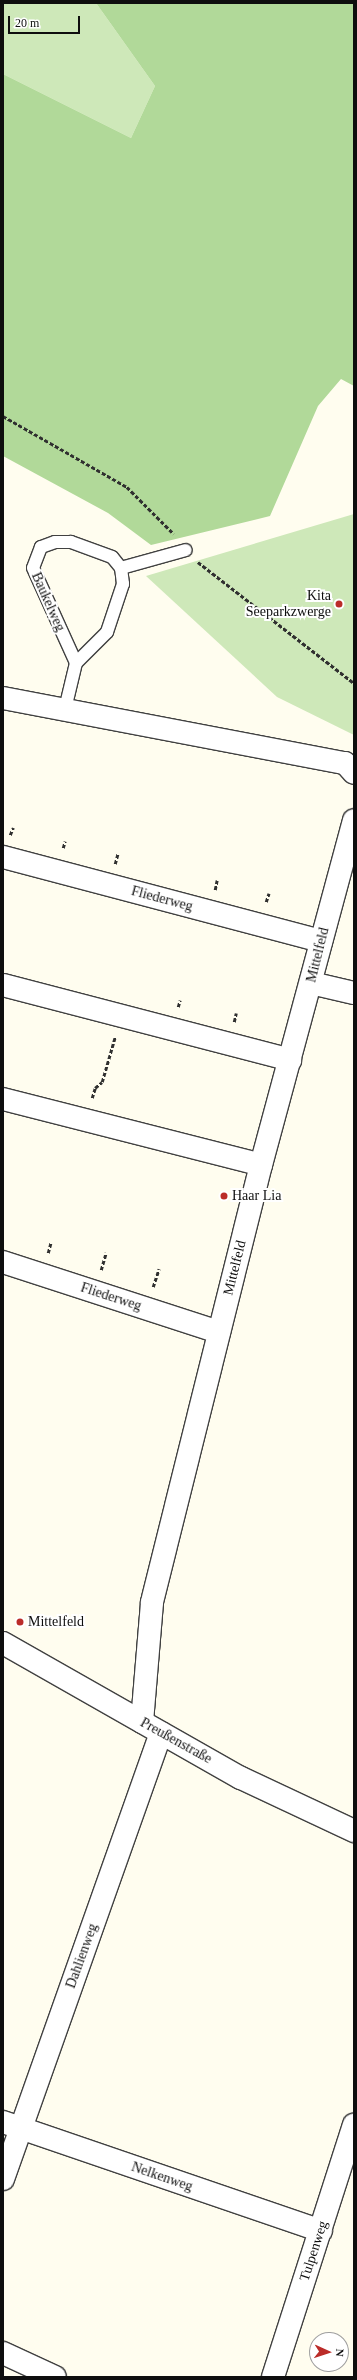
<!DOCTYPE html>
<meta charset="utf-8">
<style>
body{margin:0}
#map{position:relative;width:357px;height:2380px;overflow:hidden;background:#fffdef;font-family:Georgia,serif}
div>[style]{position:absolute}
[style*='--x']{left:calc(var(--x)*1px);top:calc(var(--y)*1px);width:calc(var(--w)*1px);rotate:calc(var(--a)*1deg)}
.green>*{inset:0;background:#cee8b9}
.forest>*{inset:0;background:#b1d999}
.path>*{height:2.5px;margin-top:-1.25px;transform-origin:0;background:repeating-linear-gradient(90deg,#303030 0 4px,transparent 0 6px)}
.roads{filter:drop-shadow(1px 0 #414141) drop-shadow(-1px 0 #414141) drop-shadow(0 1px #414141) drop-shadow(0 -1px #414141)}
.service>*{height:12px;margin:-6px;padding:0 6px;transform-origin:6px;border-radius:6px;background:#fff}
.minor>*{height:22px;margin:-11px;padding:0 11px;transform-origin:11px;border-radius:11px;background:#fff}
.dots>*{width:11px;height:11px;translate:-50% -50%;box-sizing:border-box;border:2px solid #fff;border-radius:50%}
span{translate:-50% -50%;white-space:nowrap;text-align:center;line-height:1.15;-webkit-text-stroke:4px #fff;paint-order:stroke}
.poi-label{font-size:14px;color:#0e0e0e}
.right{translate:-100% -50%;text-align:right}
.left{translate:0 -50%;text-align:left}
.street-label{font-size:14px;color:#0e0e0e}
.frame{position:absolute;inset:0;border:4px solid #0e0e0e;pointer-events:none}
.north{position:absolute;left:309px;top:2332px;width:40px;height:40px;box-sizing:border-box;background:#fff;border:1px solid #9f9f9f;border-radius:50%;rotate:93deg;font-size:11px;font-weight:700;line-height:16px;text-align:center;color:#0e0e0e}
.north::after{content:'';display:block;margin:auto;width:14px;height:18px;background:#bb2c29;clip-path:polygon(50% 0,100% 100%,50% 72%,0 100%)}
.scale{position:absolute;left:8px;top:16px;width:72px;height:18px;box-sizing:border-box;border:2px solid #0e0e0e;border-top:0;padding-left:5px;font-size:12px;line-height:14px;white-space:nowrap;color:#0e0e0e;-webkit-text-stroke:3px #fff;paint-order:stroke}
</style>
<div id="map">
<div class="green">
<div style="clip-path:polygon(3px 3px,96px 3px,155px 86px,131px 138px,3px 74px)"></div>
<div style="clip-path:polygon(354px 514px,354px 735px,277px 697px,146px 576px)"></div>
</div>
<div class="forest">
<div style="clip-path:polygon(96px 3px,354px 3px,354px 386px,341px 379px,318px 406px,270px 516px,151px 545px,108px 513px,3px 456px,3px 74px,131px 138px,155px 86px)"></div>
</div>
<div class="path">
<div style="--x:3;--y:416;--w:143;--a:29.8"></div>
<div style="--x:127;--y:487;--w:66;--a:45"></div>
<div style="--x:198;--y:562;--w:197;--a:37.8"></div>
<div style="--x:10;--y:835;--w:8;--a:-67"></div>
<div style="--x:63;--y:848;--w:7;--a:-74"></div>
<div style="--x:115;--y:864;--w:11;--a:-75"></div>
<div style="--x:215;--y:890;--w:10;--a:-79"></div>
<div style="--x:266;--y:902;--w:9;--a:-72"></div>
<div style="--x:178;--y:1007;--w:7;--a:-74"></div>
<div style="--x:234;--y:1022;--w:9;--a:-77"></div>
<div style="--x:92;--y:1098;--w:10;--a:-73"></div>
<div style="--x:95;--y:1088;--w:9;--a:-41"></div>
<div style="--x:102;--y:1082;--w:47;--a:-73.9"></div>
<div style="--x:48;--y:1253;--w:11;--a:-75"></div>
<div style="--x:101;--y:1270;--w:18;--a:-74"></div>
<div style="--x:153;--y:1287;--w:19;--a:-72"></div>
</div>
<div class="roads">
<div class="service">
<div style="--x:121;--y:568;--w:67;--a:-15.5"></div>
<div style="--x:65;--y:709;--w:47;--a:-76.6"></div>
<div style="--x:76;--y:663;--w:44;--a:-45"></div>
<div style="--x:107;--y:632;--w:51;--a:-71.6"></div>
<div style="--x:123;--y:584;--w:16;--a:-97"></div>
<div style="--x:121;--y:568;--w:14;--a:-129"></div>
<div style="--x:112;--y:557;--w:44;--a:-159.9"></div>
<div style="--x:71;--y:542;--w:16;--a:180"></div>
<div style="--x:55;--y:542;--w:15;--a:160"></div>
<div style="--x:41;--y:547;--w:22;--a:111"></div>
<div style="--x:33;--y:568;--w:104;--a:65.6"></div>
</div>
<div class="minor">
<div style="--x:3;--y:698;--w:348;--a:10.8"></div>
<div style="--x:345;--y:763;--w:13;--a:48"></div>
<div style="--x:3;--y:857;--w:329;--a:14.8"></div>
<div style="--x:311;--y:983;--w:44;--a:13.1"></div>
<div style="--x:3;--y:985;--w:297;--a:14.6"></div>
<div style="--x:3;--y:1099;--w:266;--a:14.3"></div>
<div style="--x:3;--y:1262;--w:227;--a:18"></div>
<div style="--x:3;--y:1643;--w:274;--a:29.6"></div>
<div style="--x:241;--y:1778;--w:125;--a:25.1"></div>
<div style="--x:142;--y:1722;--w:120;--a:-85.2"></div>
<div style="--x:152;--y:1602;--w:450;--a:-76"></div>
<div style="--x:261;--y:1165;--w:357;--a:-74.9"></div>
<div style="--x:3;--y:2122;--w:336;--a:18.9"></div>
<div style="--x:3;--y:2179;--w:473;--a:-70.5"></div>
<div style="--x:3;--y:2353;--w:57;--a:24.8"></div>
<div style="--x:273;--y:2377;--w:265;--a:-72.2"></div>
</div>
</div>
<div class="dots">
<div style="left:339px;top:604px;background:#bb2c29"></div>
<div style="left:224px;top:1196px;background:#bb2c29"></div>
<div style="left:20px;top:1622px;background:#bb2c29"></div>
</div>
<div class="poi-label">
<span class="right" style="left:331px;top:604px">Kita<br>Seeparkzwerge</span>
<span class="left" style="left:232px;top:1196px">Haar Lia</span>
<span class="left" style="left:28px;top:1622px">Mittelfeld</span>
</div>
<div class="street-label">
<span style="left:48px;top:602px;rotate:66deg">Baukelweg</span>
<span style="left:162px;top:899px;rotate:15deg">Fliederweg</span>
<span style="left:318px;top:955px;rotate:-76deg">Mittelfeld</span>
<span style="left:235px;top:1268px;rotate:-76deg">Mittelfeld</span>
<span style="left:111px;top:1297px;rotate:18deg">Fliederweg</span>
<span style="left:176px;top:1741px;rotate:29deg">Preußenstraße</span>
<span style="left:82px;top:1956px;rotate:-70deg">Dahlienweg</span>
<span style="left:162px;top:2177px;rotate:19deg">Nelkenweg</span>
<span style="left:314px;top:2251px;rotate:-72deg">Tulpenweg</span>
</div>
<div class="frame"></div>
<div class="north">N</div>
<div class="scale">20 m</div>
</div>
